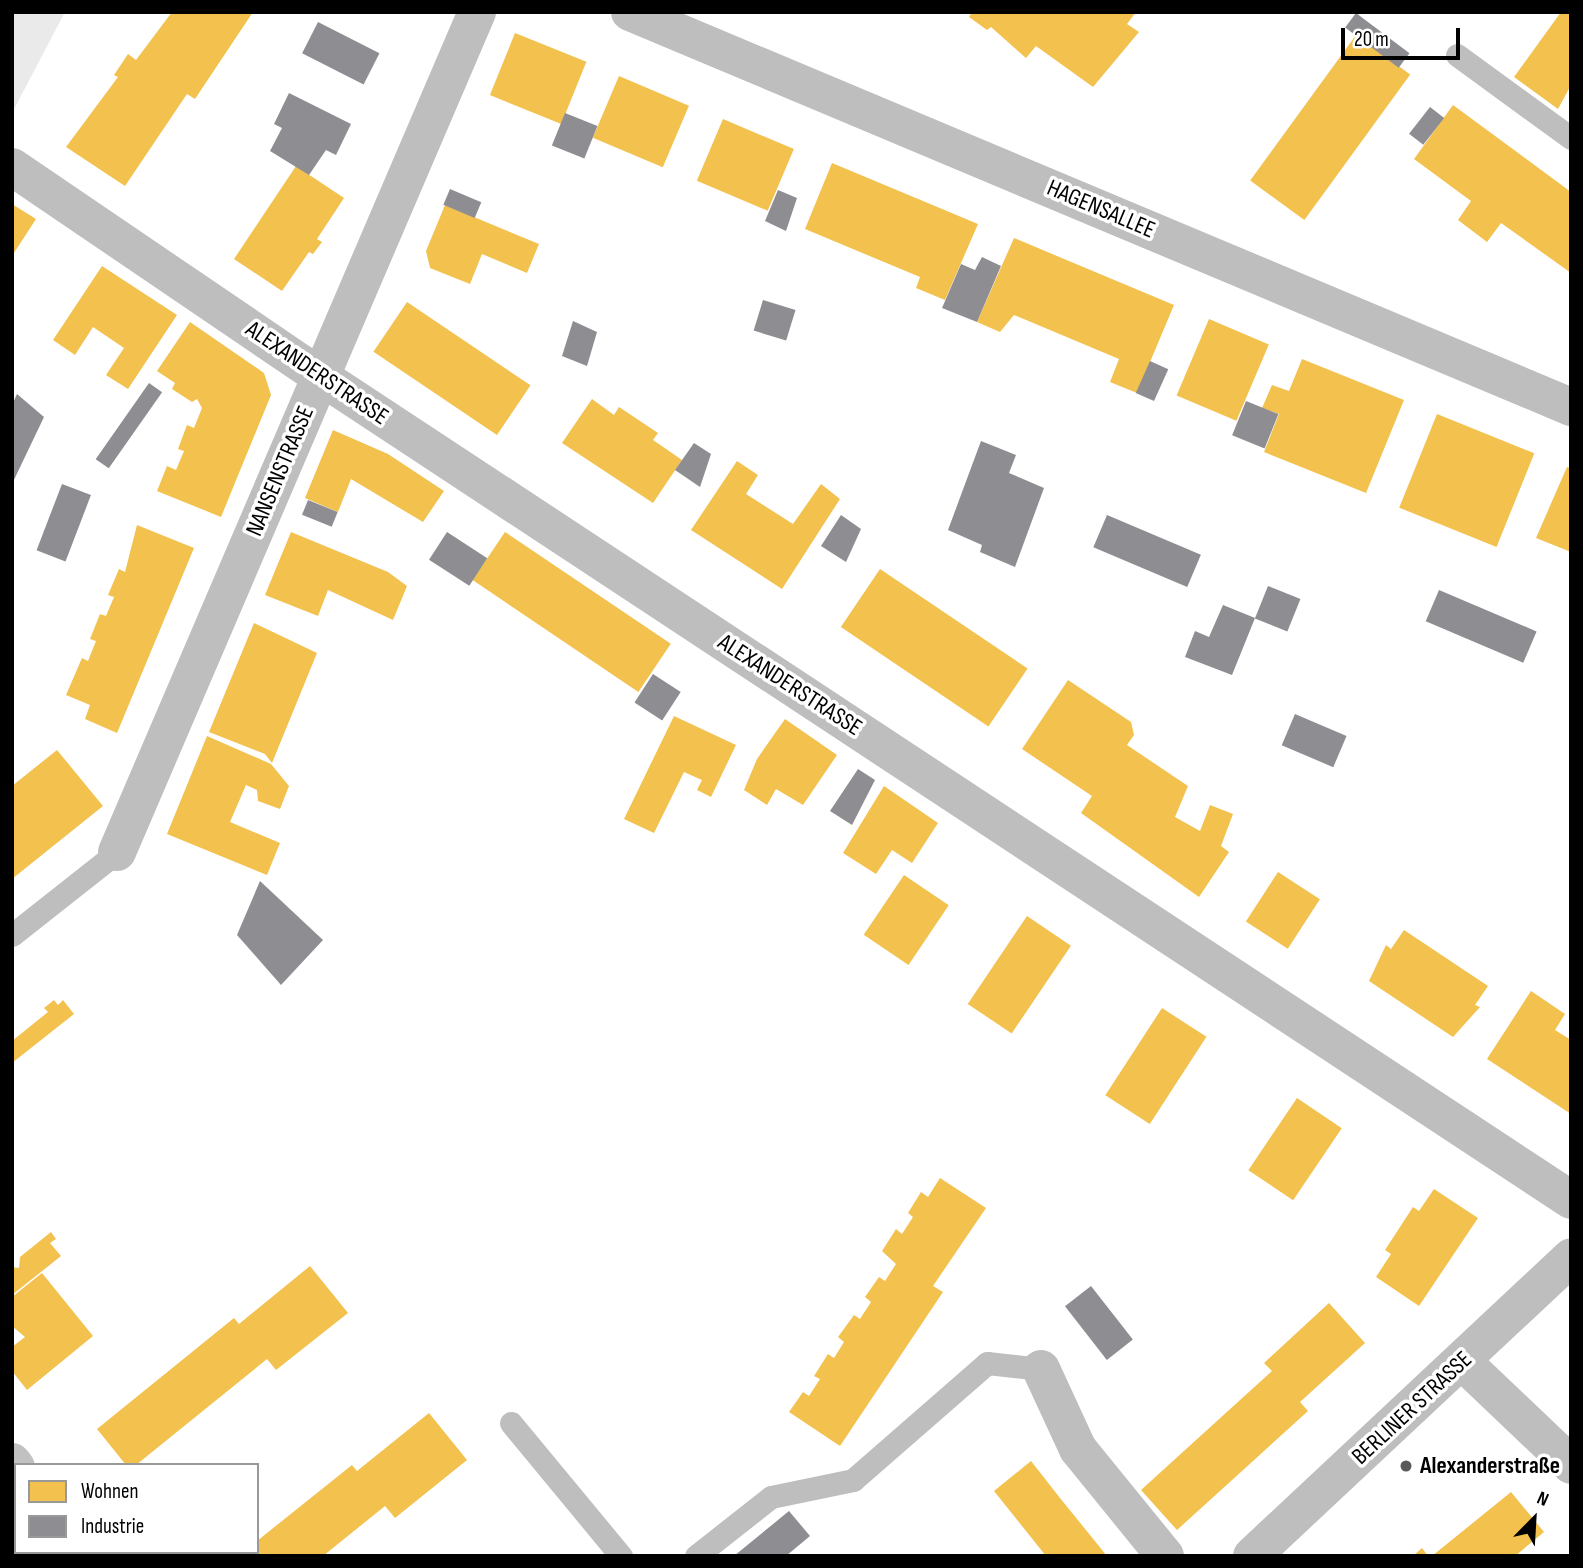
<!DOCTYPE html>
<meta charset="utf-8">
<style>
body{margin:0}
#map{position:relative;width:1583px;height:1568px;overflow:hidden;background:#fff;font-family:"Sofia Sans Condensed",sans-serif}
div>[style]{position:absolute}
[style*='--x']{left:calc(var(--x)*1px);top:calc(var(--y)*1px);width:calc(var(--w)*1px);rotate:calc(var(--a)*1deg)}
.green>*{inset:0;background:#eaeaea}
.homes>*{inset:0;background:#f2c14e;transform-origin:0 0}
.industry>*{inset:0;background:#8d8d92;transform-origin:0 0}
.service>*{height:23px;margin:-11.5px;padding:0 11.5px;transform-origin:11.5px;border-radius:11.5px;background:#bebebe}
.minor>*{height:38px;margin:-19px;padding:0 19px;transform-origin:19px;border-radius:19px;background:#bebebe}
.secondary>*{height:38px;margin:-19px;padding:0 19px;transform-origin:19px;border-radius:19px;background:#c1c1c1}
.dots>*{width:19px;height:19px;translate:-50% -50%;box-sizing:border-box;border:4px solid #fff;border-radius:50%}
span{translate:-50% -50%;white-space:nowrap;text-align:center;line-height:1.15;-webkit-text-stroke:7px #fff;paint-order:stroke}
.street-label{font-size:24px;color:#000}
.poi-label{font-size:24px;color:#000;font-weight:700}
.left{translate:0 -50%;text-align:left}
.frame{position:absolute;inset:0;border:14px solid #000;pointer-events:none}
.legend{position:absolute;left:14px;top:1463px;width:245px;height:91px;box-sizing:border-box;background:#fff;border:2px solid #999;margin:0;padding:9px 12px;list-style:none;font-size:21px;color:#000}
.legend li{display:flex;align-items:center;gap:14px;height:35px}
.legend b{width:35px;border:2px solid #999}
.north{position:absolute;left:1499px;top:1484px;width:70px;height:70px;-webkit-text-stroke:5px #fff;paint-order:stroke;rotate:24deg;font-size:19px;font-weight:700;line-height:28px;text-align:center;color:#000}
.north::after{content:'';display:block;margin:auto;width:24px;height:32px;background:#000;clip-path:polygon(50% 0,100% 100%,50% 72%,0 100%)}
.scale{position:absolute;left:1341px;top:28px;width:119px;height:32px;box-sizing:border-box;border:4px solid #000;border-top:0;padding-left:9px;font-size:21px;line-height:24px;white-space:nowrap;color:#000;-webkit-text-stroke:5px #fff;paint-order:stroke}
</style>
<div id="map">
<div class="green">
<div style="clip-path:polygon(12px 12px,65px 12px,12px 113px)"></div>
</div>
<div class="homes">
<div style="clip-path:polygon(172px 12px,253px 12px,195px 99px,187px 94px,125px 186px,66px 147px,118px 77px,114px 75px,128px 54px,136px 60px)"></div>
<div style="clip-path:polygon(972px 12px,1136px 12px,1127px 24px,1139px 32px,1093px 87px,1036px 46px,1026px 58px,991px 27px,987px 30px,969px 17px)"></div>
<div style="clip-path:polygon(1561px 12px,1571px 12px,1571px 85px,1558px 109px,1514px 77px)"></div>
<div style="left:515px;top:33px;width:77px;height:67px;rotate:22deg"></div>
<div style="left:1356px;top:35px;width:67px;height:180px;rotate:36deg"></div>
<div style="left:619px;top:76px;width:76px;height:67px;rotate:23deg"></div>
<div style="clip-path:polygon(1453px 105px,1571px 192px,1571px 273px,1501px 223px,1487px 242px,1458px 220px,1471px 201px,1414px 159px)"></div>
<div style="left:723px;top:119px;width:77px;height:67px;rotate:23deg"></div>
<div style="clip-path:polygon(832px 163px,978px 224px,945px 300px,916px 288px,920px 277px,805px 229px)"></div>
<div style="clip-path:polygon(296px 166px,344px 198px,317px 239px,322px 242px,313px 254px,309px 252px,282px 291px,234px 259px)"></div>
<div style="clip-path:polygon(12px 204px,36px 219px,12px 256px)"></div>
<div style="clip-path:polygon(445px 205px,539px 244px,527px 273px,482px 254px,470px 284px,430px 268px,426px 251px)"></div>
<div style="clip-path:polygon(1014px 238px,1174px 305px,1137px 393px,1110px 382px,1119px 359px,1014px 315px,1000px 332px,977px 322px)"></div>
<div style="clip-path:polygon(102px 266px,177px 315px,128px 389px,106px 375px,124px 348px,93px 327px,75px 355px,53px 340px)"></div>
<div style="left:407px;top:302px;width:149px;height:60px;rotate:34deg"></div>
<div style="left:1209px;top:319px;width:65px;height:83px;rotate:23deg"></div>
<div style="clip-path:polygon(190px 322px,264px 373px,271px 395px,221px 517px,157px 491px,167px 466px,176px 470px,184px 451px,178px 449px,187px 425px,194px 428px,202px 408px,197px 399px,192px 402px,172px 389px,175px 383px,157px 371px)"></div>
<div style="clip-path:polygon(1302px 359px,1404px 400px,1366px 493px,1264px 452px,1279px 414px,1262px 408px,1272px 385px,1289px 391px)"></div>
<div style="clip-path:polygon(592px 399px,614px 415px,619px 407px,658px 433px,653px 440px,682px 460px,653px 503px,562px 443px)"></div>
<div style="left:1437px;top:414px;width:105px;height:101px;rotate:22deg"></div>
<div style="clip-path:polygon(333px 430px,388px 454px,444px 491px,423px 522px,351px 479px,338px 512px,305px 498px)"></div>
<div style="clip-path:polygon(737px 461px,758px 475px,746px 494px,793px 524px,821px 484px,840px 499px,782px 589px,691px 530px)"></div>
<div style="clip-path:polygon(1567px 467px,1571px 468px,1571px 552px,1536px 538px)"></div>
<div style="clip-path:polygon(137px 525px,194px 548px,117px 733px,85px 719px,90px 705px,66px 695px,82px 658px,88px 661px,96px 641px,90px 639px,100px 614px,106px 616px,114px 597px,108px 595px,119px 569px,125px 572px)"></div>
<div style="clip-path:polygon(291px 532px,388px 572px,407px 586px,393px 620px,328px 590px,318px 616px,265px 595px)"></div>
<div style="left:505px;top:532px;width:200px;height:58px;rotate:34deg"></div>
<div style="left:880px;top:569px;width:178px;height:70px;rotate:34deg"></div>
<div style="clip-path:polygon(254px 623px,317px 653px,272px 763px,265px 754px,209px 732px)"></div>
<div style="clip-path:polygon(1068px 680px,1131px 722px,1134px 735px,1127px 745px,1188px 786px,1175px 817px,1200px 831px,1210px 805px,1233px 814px,1221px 846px,1229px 852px,1199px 897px,1081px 813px,1092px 796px,1022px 749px)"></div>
<div style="clip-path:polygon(674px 716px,736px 745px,711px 797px,697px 790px,702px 780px,684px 772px,654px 833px,624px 819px)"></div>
<div style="clip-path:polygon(785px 719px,837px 755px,803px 805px,776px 789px,767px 805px,744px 790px,757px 759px)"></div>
<div style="clip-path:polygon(207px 736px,271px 764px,289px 786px,280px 809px,258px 801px,257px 790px,246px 785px,230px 822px,280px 843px,267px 875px,167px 834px)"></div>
<div style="clip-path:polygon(57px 750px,103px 806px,12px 879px,12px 786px)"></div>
<div style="clip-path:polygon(884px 786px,938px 823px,912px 863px,892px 850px,876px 874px,843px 853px)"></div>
<div style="left:1278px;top:872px;width:50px;height:59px;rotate:33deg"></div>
<div style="left:904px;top:875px;width:54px;height:72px;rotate:34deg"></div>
<div style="left:1027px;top:916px;width:53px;height:106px;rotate:34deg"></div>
<div style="clip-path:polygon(1404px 930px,1488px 986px,1475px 1005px,1480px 1007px,1453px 1037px,1369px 981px,1386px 945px,1391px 949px)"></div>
<div style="clip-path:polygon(1531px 991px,1565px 1014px,1555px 1030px,1571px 1040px,1571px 1114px,1487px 1059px)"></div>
<div style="clip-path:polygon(54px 1000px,58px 1005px,63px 1000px,74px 1014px,12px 1063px,12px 1041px,48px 1012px,44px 1008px)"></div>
<div style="left:1162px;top:1008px;width:53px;height:104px;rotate:33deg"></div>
<div style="left:1297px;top:1098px;width:54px;height:87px;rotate:34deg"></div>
<div style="clip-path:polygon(940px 1178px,986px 1208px,933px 1286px,943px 1292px,840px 1446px,789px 1412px,803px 1392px,809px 1396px,820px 1379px,814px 1376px,828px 1354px,834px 1358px,844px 1342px,838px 1337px,854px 1315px,860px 1319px,871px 1302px,865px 1297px,879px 1277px,885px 1281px,896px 1264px,882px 1251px,896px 1229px,902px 1234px,913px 1217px,908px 1213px,921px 1192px,928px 1197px)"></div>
<div style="clip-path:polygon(1434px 1189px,1478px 1218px,1419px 1306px,1376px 1277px,1391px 1254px,1385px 1250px,1413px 1207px,1419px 1211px)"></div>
<div style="clip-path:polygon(51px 1232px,56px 1239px,50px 1243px,61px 1256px,12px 1295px,12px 1267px,19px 1268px,20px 1257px)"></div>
<div style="clip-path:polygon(310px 1266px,348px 1313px,276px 1370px,267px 1359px,136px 1465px,126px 1465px,97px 1429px,234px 1318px,239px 1324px)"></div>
<div style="clip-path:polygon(42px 1273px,93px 1336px,27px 1390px,12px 1371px,12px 1347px,25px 1337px,12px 1326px,12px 1297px)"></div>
<div style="clip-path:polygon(1329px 1303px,1365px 1343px,1300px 1402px,1308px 1411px,1177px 1530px,1141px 1490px,1272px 1371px,1264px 1363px)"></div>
<div style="clip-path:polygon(429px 1413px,467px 1460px,395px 1518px,385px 1506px,323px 1556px,239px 1556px,257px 1552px,257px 1541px,352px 1465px,357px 1471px)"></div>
<div style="clip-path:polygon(1031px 1461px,1060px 1498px,1107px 1556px,1046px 1556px,994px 1491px)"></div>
<div style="clip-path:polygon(1511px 1492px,1544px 1532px,1515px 1556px,1432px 1556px)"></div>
<div style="clip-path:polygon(1422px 1548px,1428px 1556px,1413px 1556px)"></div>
</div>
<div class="industry">
<div style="left:1356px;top:13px;width:67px;height:18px;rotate:37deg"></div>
<div style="left:318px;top:22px;width:69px;height:35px;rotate:27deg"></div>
<div style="clip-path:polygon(289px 93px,351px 124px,336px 155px,326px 150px,309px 175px,270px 151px,282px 128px,274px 124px)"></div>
<div style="left:1430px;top:107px;width:18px;height:34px;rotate:38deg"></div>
<div style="left:565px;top:113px;width:35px;height:35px;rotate:22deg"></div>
<div style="left:450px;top:189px;width:34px;height:17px;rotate:23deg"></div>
<div style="clip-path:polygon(778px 190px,797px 198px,786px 231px,765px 221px)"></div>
<div style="clip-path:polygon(982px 257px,1001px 266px,977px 322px,942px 308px,961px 264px,975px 270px)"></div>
<div style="left:763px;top:300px;width:34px;height:32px;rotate:17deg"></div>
<div style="clip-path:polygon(573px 321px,597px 332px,587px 366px,562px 356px)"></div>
<div style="left:1150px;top:361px;width:20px;height:35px;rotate:24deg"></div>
<div style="left:149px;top:383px;width:16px;height:93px;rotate:35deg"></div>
<div style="clip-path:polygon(17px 394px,44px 417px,12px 484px,12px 405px)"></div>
<div style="left:1246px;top:401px;width:35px;height:37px;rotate:22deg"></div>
<div style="clip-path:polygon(981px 441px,1016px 455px,1009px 473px,1044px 488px,1015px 567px,980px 552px,982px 545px,948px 530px)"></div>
<div style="clip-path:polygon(694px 443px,711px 454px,700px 487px,675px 470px)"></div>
<div style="left:62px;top:484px;width:31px;height:71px;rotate:21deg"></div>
<div style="left:308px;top:500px;width:32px;height:16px;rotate:22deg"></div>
<div style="clip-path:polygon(841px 515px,861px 529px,846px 562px,821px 546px)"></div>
<div style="left:1107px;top:515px;width:102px;height:35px;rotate:23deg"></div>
<div style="left:447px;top:532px;width:48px;height:33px;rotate:33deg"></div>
<div style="left:1268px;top:586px;width:35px;height:35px;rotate:22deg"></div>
<div style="left:1439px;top:590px;width:106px;height:34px;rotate:23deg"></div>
<div style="clip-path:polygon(1223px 605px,1255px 618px,1232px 675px,1185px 657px,1195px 631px,1209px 637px)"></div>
<div style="left:653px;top:674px;width:33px;height:34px;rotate:33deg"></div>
<div style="left:1295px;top:714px;width:56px;height:34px;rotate:23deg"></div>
<div style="clip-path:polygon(858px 769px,875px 780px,852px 825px,830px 811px)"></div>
<div style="clip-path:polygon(260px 881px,323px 940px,281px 985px,237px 935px)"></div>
<div style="left:1091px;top:1286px;width:68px;height:33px;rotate:52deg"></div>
<div style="clip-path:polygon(789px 1511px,810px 1536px,786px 1556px,734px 1556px)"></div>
</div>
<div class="service">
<div style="--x:1457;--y:55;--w:141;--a:36.1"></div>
<div style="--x:12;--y:935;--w:134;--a:-38.3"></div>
<div style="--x:511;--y:1423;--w:173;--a:50.4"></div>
<div style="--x:696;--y:1556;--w:95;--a:-38.2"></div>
<div style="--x:771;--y:1497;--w:84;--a:-11.7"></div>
<div style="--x:853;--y:1480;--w:178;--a:-41.1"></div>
<div style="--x:987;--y:1363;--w:54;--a:6.3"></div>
</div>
<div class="minor">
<div style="--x:630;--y:12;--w:1021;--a:22.77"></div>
<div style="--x:12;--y:167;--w:372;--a:34.2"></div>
<div style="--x:320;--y:376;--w:1498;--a:33.37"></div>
<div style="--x:117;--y:852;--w:914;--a:-66.8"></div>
<div style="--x:1463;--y:1362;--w:149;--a:43.6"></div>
<div style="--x:1041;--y:1369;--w:88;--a:65.2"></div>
<div style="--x:1078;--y:1449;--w:138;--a:50.9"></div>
<div style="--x:1252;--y:1556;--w:437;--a:-43.1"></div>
</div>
<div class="secondary">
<div style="--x:12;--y:1462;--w:6;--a:51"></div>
<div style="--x:85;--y:1552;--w:4;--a:63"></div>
</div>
<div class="dots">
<div style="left:1406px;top:1466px;background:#595959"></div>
</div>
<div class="street-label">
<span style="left:1101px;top:209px;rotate:23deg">HAGENSALLEE</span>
<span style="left:317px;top:373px;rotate:34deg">ALEXANDERSTRASSE</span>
<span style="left:280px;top:471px;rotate:-67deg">NANSENSTRASSE</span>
<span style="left:790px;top:685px;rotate:33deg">ALEXANDERSTRASSE</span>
<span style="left:1412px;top:1408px;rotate:-43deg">BERLINER STRASSE</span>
</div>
<div class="poi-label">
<span class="left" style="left:1420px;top:1466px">Alexanderstraße</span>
</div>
<div class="frame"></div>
<ul class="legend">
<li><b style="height:19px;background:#f2c14e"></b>Wohnen</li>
<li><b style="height:19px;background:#8d8d92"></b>Industrie</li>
</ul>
<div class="north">N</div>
<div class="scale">20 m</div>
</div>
